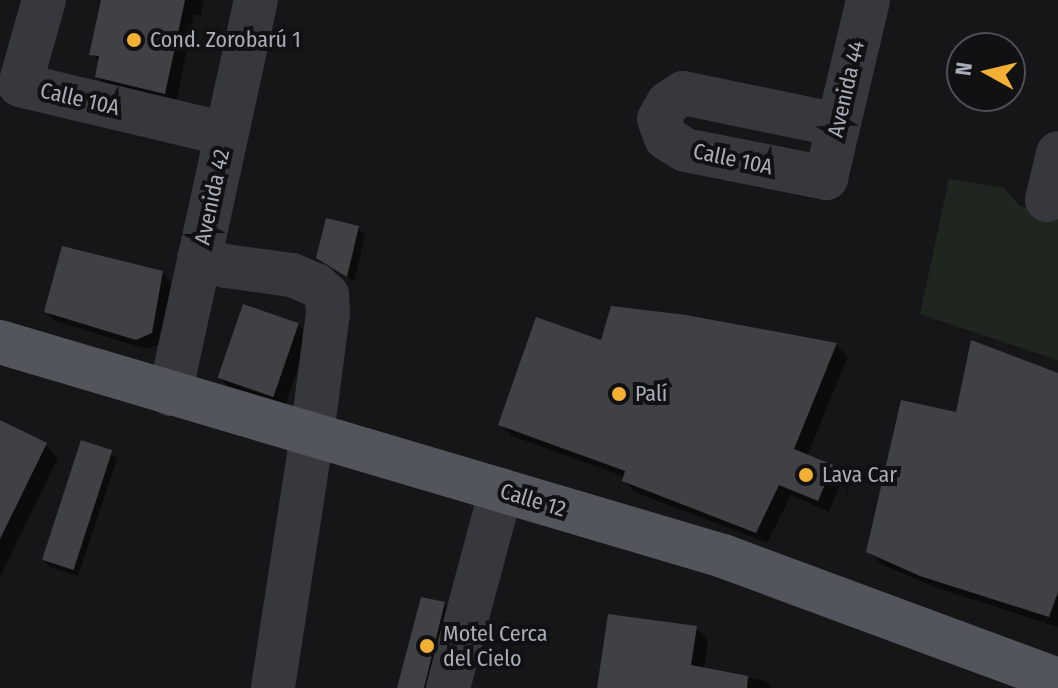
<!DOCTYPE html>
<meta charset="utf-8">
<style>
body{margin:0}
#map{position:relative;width:1058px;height:688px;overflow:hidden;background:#161618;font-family:"Fira Sans Condensed",sans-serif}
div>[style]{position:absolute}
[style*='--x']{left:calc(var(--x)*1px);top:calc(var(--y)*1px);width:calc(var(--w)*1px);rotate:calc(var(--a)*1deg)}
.green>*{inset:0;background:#1e261f}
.shadow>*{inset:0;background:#0007}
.building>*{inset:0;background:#404145;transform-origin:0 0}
.minor>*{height:44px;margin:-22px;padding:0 22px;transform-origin:22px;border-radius:22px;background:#37383d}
.major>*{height:44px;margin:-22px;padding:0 22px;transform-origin:22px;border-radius:22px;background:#53555c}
.dots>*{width:22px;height:22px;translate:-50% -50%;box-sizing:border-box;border:4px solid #111113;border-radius:50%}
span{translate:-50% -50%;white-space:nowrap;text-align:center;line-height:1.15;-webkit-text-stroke:8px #111113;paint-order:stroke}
.poi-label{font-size:22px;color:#a8adb8}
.left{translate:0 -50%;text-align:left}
.street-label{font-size:22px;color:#a8adb8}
.north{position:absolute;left:946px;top:32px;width:80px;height:80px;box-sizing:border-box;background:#111113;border:2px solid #4d4f55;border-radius:50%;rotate:278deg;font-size:22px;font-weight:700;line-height:32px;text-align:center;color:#a8adb8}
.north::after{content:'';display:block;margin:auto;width:28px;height:36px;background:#f2b134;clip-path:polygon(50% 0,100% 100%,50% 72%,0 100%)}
</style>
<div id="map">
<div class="green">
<div style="clip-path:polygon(949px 179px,1004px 188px,1020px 206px,1058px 216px,1058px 360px,920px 314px)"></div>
</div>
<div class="shadow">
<div style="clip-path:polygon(115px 0,204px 0,201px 16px,194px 14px,176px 103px,108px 87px,97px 77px,100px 62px,92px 54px)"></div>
<div style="clip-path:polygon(358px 228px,365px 235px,354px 282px,319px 258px)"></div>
<div style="clip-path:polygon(162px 273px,171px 283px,161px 343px,147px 349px,55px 321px,46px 311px)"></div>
<div style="clip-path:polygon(686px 317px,836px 345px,848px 357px,807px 456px,832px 467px,843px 478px,829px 512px,791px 495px,767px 543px,635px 492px,624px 480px,625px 477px,512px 436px,501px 425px,602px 342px)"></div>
<div style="clip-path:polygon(298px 325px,309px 335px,285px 406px,230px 388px,219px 378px)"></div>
<div style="clip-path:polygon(1058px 375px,1058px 627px,934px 587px,881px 564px,868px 551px,957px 414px)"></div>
<div style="clip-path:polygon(0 432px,46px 445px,58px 458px,0 577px)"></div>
<div style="clip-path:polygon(110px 452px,117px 459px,78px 576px,50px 567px,43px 560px)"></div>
<div style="clip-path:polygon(444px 604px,457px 616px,438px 688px,399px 688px)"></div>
<div style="clip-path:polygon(696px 628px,708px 640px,704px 669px,765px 681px,772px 688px,599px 688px)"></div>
</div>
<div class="building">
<div style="clip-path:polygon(101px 0,185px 0,165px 94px,95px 77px,99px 56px,89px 55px)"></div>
<div style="clip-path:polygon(326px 218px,359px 226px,347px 277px,316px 258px)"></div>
<div style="clip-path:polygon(62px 246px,163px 271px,152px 333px,136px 340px,44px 312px)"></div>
<div style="left:243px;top:304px;width:59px;height:78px;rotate:19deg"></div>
<div style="clip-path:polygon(611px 306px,686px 315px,837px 343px,794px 449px,833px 465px,818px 501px,779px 485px,756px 533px,622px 481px,625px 471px,498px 425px,536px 317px,601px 340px)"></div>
<div style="clip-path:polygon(971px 340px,1058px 373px,1058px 592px,1049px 617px,920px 576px,866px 552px,901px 400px,956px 412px)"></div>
<div style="clip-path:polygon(0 420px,47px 443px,0 539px)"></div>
<div style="left:81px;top:440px;width:33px;height:126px;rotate:18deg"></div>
<div style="clip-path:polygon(421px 597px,445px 602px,424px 688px,397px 688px)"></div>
<div style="clip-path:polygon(608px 614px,697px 626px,691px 665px,748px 676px,747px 688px,597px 688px)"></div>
</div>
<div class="minor">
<div style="--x:44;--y:0;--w:88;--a:105.8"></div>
<div style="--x:20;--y:85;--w:211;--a:13.4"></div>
<div style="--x:838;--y:125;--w:158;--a:-168.3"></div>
<div style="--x:683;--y:93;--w:18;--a:146"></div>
<div style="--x:668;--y:103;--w:18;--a:119"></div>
<div style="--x:659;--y:119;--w:20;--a:70"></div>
<div style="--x:666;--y:138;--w:22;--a:32"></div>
<div style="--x:685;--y:150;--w:144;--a:11.2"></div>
<div style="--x:826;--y:178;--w:183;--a:-76.7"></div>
<div style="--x:1047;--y:200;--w:48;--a:-76.8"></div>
<div style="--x:199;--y:258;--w:28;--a:17"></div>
<div style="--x:226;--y:266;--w:67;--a:7.8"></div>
<div style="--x:292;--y:275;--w:26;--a:23"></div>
<div style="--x:316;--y:285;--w:15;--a:42"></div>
<div style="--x:327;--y:295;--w:18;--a:87"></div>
<div style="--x:328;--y:313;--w:123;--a:97.5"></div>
<div style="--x:312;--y:435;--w:256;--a:98.8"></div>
<div style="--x:170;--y:394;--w:403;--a:-77.7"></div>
<div style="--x:448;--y:688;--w:205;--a:-75"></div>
</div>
<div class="major">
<div style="--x:0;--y:342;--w:754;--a:16.49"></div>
<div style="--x:723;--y:556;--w:357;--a:20.3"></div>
</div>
<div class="dots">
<div style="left:134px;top:40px;background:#f2b134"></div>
<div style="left:619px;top:394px;background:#f2b134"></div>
<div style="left:806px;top:475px;background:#f2b134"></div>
<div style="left:427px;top:646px;background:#f2b134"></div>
</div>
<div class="poi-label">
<span class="left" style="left:150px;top:40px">Cond. Zorobarú 1</span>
<span class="left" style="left:635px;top:394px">Palí</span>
<span class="left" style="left:822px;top:475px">Lava Car</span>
<span class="left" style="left:443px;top:646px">Motel Cerca<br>del Cielo</span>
</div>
<div class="street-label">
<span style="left:846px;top:89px;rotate:-77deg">Avenida 44</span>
<span style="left:80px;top:99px;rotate:13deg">Calle 10A</span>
<span style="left:733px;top:159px;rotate:12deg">Calle 10A</span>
<span style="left:212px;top:197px;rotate:-78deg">Avenida 42</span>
<span style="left:533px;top:500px;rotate:17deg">Calle 12</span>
</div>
<div class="north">N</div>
</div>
